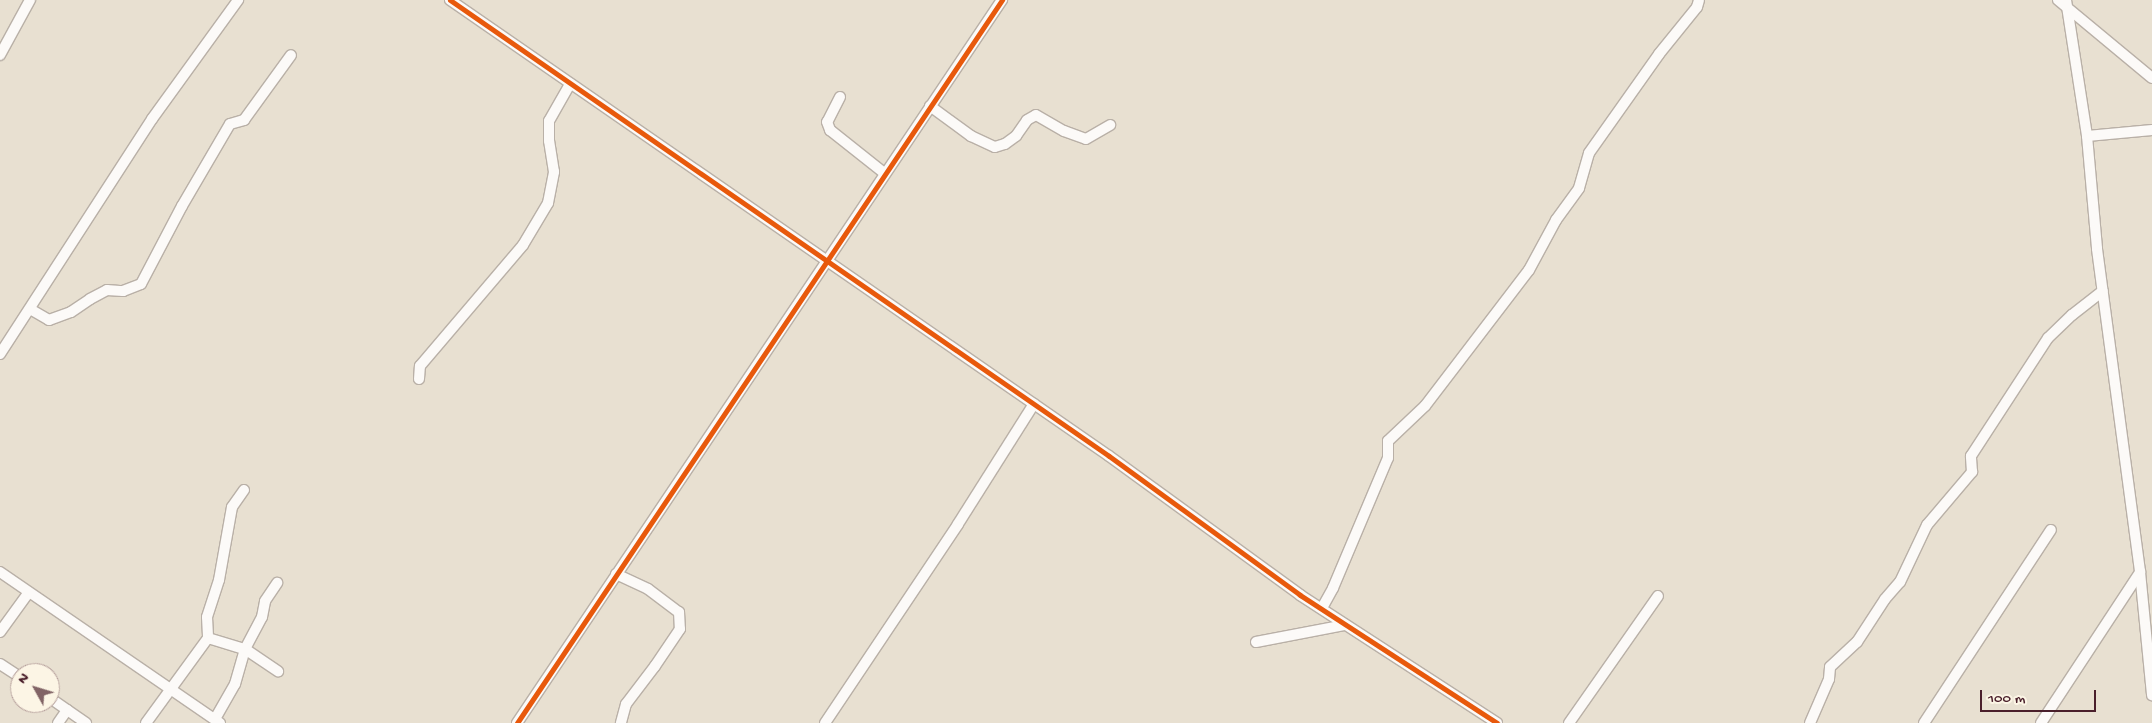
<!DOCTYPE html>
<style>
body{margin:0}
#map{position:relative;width:2152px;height:723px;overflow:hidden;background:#e8e0d1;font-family:"Gochi Hand",sans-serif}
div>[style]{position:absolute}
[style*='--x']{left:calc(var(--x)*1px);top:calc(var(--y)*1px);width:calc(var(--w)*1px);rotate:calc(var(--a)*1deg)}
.roads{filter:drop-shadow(1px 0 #b9b0a7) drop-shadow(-1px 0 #b9b0a7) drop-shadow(0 1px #b9b0a7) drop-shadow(0 -1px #b9b0a7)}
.minor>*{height:10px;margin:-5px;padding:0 5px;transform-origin:5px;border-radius:5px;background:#fcfaf8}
.cycleway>*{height:5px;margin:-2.5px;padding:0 2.5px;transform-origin:2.5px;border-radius:2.5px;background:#e8590c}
span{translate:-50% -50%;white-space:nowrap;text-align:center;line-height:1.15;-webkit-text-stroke:4px #fcf5e5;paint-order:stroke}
.north{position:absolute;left:10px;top:663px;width:50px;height:50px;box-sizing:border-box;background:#fcf5e5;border:1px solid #b59f9b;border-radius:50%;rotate:309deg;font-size:14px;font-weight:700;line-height:20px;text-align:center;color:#4a1f2b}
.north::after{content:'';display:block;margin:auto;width:18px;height:22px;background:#816365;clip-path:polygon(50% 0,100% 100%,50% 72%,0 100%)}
.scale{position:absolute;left:1980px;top:690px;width:116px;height:22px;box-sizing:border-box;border:2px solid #4a1f2b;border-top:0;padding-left:6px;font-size:15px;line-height:18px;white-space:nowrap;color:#4a1f2b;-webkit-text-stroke:4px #fcf5e5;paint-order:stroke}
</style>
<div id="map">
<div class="roads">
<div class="minor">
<div style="--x:450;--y:0;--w:801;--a:34.68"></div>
<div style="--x:1109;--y:456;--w:236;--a:36"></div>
<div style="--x:1300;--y:595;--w:235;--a:33"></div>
<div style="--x:2058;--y:0;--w:122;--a:39.7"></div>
<div style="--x:2066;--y:0;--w:138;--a:81.2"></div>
<div style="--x:0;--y:55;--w:63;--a:-61.4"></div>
<div style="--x:840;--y:97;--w:28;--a:117"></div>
<div style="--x:827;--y:122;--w:9;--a:69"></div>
<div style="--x:830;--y:130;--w:69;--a:38.5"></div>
<div style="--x:930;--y:106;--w:51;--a:36.2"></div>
<div style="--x:971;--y:136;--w:26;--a:25"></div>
<div style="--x:995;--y:147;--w:10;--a:-17"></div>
<div style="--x:1005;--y:144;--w:14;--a:-36"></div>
<div style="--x:1016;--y:136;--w:19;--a:-55"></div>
<div style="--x:1027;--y:120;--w:10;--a:-29"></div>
<div style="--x:1036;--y:115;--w:32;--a:30"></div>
<div style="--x:1064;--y:131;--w:23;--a:20"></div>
<div style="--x:1086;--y:139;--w:28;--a:-30"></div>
<div style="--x:2152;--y:130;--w:65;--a:174.7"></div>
<div style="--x:2087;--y:136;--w:113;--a:84.9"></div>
<div style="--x:2097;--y:249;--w:326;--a:82.4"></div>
<div style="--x:2140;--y:572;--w:124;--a:84.4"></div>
<div style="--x:30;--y:309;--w:22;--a:30"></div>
<div style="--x:49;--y:320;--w:23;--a:-20"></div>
<div style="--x:71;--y:312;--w:23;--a:-34"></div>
<div style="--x:90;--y:299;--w:19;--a:-28"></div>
<div style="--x:107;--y:290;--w:16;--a:4"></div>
<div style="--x:123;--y:291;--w:19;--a:-21"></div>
<div style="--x:141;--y:284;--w:88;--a:-62.3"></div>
<div style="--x:182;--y:206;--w:95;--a:-59.7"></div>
<div style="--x:230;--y:124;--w:15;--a:-16"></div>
<div style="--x:244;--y:120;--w:80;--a:-54.1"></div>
<div style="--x:0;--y:354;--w:280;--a:-57.1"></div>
<div style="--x:152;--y:119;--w:147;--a:-54.1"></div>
<div style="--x:419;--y:379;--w:13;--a:-86"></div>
<div style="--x:420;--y:366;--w:159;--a:-49.6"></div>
<div style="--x:523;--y:245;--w:49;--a:-59.2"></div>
<div style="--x:548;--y:203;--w:32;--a:-79"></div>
<div style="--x:554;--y:172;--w:31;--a:-99"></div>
<div style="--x:549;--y:141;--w:20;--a:-90"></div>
<div style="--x:549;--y:121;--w:43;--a:-60.4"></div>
<div style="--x:244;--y:490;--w:21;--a:125"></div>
<div style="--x:232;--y:507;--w:74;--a:100.1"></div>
<div style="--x:219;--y:580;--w:39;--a:108"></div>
<div style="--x:207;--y:617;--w:21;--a:87"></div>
<div style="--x:208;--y:638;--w:39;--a:17"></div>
<div style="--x:245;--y:649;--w:40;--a:34"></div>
<div style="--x:0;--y:572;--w:267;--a:34.5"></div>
<div style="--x:616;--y:574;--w:35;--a:25"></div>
<div style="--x:648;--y:589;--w:39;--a:37"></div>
<div style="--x:679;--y:612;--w:17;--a:87"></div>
<div style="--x:680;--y:629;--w:45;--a:124"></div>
<div style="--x:655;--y:666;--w:48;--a:127.3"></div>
<div style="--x:626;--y:704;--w:20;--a:105"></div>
<div style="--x:1322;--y:608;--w:23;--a:-61"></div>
<div style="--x:1333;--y:588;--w:141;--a:-67.1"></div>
<div style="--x:1388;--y:458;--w:17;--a:-90"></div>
<div style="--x:1388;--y:441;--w:51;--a:-43.4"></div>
<div style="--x:1425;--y:406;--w:171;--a:-52.6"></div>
<div style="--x:1529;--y:270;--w:57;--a:-61.6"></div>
<div style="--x:1556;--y:220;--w:39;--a:-54"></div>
<div style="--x:1579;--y:188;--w:36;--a:-74"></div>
<div style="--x:1589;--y:153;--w:121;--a:-54.7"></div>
<div style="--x:1659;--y:54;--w:60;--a:-51"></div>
<div style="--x:1697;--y:7;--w:7;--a:-74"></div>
<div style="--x:0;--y:632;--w:49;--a:-54.1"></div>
<div style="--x:1256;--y:642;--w:91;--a:-10.8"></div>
<div style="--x:0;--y:664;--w:24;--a:33"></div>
<div style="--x:50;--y:698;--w:44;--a:34.8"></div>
<div style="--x:215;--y:719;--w:40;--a:-60.3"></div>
<div style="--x:235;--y:684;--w:36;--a:-74"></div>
<div style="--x:245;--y:649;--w:36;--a:-62"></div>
<div style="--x:262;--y:617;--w:16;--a:-79"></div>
<div style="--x:265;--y:601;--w:22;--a:-56"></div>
<div style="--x:58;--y:723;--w:16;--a:-55"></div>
<div style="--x:146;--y:723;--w:105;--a:-53.9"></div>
<div style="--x:517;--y:723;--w:871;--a:-56.15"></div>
<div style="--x:825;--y:723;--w:239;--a:-56.2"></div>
<div style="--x:958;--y:524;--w:142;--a:-57.7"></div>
<div style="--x:1569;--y:723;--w:155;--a:-55"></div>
<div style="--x:1810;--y:723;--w:48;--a:-66.6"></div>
<div style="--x:1829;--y:679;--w:12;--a:-85"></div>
<div style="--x:1830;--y:667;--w:37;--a:-43"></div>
<div style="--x:1857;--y:642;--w:51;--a:-56.9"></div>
<div style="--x:1885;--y:599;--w:23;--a:-49"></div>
<div style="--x:1900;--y:582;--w:63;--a:-64.7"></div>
<div style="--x:1927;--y:525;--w:70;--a:-49.7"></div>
<div style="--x:1972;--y:472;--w:16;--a:-94"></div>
<div style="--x:1971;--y:456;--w:141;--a:-56.9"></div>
<div style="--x:2048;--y:338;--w:33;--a:-44"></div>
<div style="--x:2072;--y:315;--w:39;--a:-38"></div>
<div style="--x:1924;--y:723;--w:231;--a:-56.7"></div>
<div style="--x:2041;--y:723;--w:181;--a:-56.7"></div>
</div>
</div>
<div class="cycleway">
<div style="--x:450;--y:0;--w:801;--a:34.68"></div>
<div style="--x:1109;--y:456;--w:236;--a:36"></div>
<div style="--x:1300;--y:595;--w:235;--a:33"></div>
<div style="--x:517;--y:723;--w:871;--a:-56.15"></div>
</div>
<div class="north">N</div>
<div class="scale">100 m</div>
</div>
